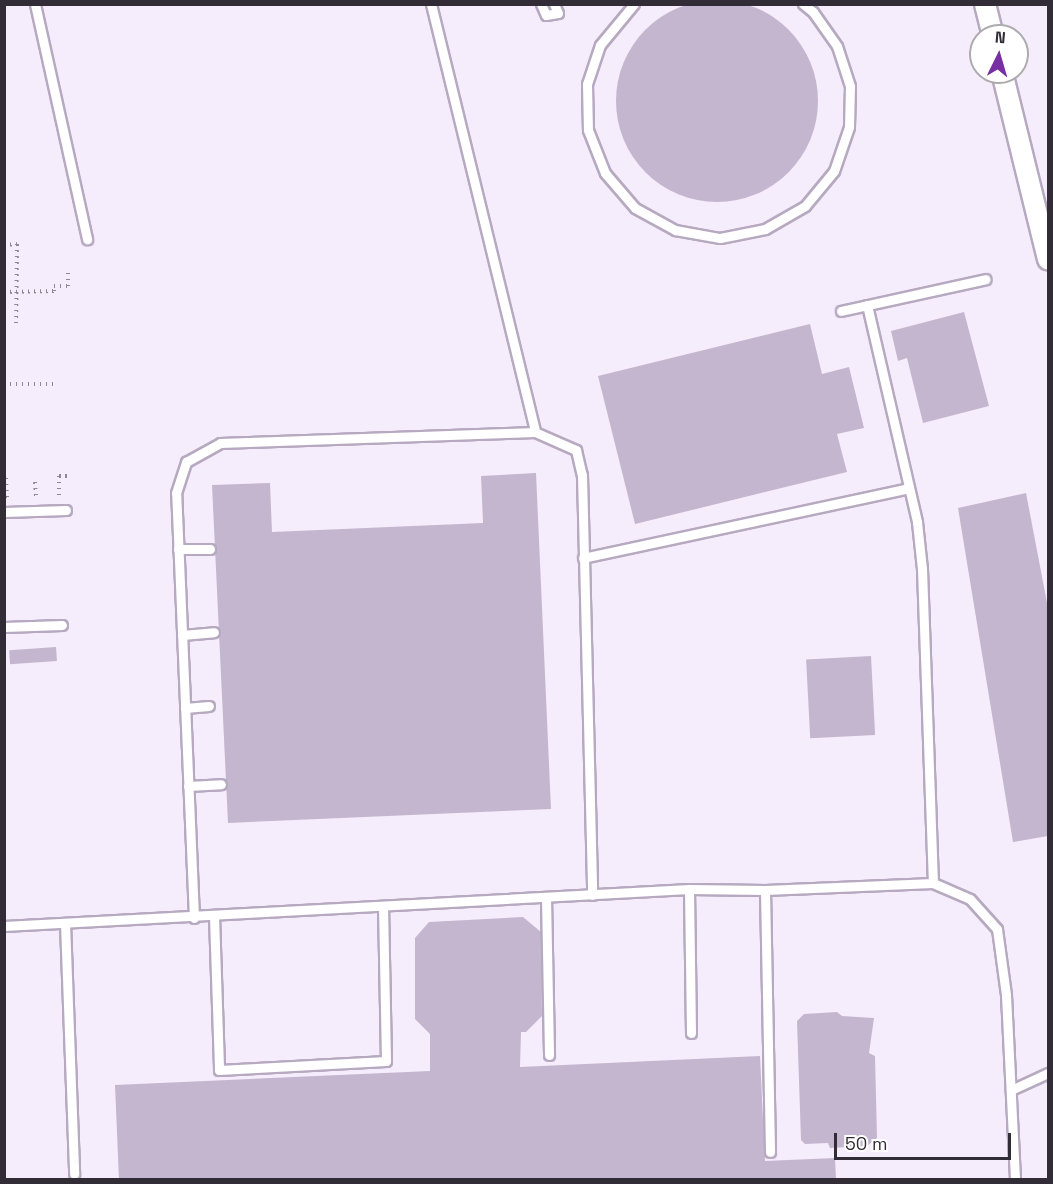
<!DOCTYPE html>
<style>
body{margin:0}
#map{position:relative;width:1053px;height:1184px;overflow:hidden;background:#f5edfc;font-family:"Space Grotesk",sans-serif}
div>[style]{position:absolute}
[style*='--x']{left:calc(var(--x)*1px);top:calc(var(--y)*1px);width:calc(var(--w)*1px);rotate:calc(var(--a)*1deg)}
.building>*{inset:0;background:#c4b6ce;transform-origin:0 0}
.round{border-radius:50%}
.path>*{height:4px;margin-top:-2px;transform-origin:0;background:repeating-linear-gradient(90deg,#8f8894 0 1.5px,transparent 0 6px)}
.roads{filter:drop-shadow(2px 0 #b6a9c0) drop-shadow(-2px 0 #b6a9c0) drop-shadow(0 2px #b6a9c0) drop-shadow(0 -2px #b6a9c0)}
.lane>*{height:9px;margin:-4.5px;padding:0 4.5px;transform-origin:4.5px;border-radius:4.5px;background:#fff}
.street>*{height:20px;margin:-10px;padding:0 10px;transform-origin:10px;border-radius:10px;background:#fff}
span{translate:-50% -50%;white-space:nowrap;text-align:center;line-height:1.15;-webkit-text-stroke:5px #fff;paint-order:stroke}
.frame{position:absolute;inset:0;border:6px solid #312c35;pointer-events:none}
.north{position:absolute;left:969px;top:24px;width:60px;height:60px;box-sizing:border-box;background:#fff;border:2px solid #adabae;border-radius:50%;rotate:5deg;font-size:16px;font-weight:700;line-height:24px;text-align:center;color:#312c35}
.north::after{content:'';display:block;margin:auto;width:21px;height:27px;background:#782fa1;clip-path:polygon(50% 0,100% 100%,50% 72%,0 100%)}
.scale{position:absolute;left:834px;top:1133px;width:177px;height:27px;box-sizing:border-box;border:3px solid #312c35;border-top:0;padding-left:8px;font-size:18px;line-height:21px;white-space:nowrap;color:#312c35;-webkit-text-stroke:4px #fff;paint-order:stroke}
</style>
<div id="map">
<div class="building">
<div class="round" style="left:616px;top:0;width:202px;height:202px"></div>
<div style="clip-path:polygon(964px 312px,989px 406px,923px 423px,907px 358px,898px 361px,891px 331px)"></div>
<div style="clip-path:polygon(810px 324px,822px 374px,849px 367px,864px 428px,837px 434px,847px 472px,635px 524px,598px 376px)"></div>
<div style="clip-path:polygon(536px 473px,551px 809px,228px 823px,212px 485px,270px 483px,272px 532px,483px 523px,481px 476px)"></div>
<div style="clip-path:polygon(1026px 493px,1048px 608px,1048px 836px,1013px 842px,958px 508px)"></div>
<div style="left:56px;top:647px;width:14px;height:47px;rotate:86deg"></div>
<div style="left:871px;top:656px;width:79px;height:65px;rotate:87deg"></div>
<div style="clip-path:polygon(523px 917px,541px 932px,542px 1016px,526px 1032px,521px 1032px,520px 1067px,760px 1056px,765px 1161px,835px 1158px,836px 1180px,119px 1180px,115px 1085px,430px 1071px,430px 1034px,415px 1019px,415px 938px,429px 922px)"></div>
<div style="clip-path:polygon(837px 1012px,842px 1016px,874px 1018px,869px 1053px,875px 1056px,877px 1138px,867px 1146px,830px 1148px,828px 1143px,805px 1144px,801px 1140px,797px 1021px,804px 1014px)"></div>
</div>
<div class="path">
<div style="--x:4;--y:245;--w:13;--a:-4"></div>
<div style="--x:17;--y:244;--w:79;--a:90.7"></div>
<div style="--x:4;--y:292;--w:50;--a:-1.1"></div>
<div style="--x:54;--y:291;--w:5;--a:-90"></div>
<div style="--x:54;--y:286;--w:14;--a:0"></div>
<div style="--x:68;--y:286;--w:17;--a:-90"></div>
<div style="--x:4;--y:384;--w:49;--a:0"></div>
<div style="--x:6;--y:478;--w:20;--a:87"></div>
<div style="--x:35;--y:482;--w:15;--a:86"></div>
<div style="--x:59;--y:495;--w:19;--a:-90"></div>
<div style="--x:59;--y:476;--w:8;--a:0"></div>
</div>
<div class="roads">
<div class="lane">
<div style="--x:35;--y:4;--w:241;--a:77.5"></div>
<div style="--x:431;--y:4;--w:440;--a:76.3"></div>
<div style="--x:541;--y:4;--w:12;--a:66"></div>
<div style="--x:546;--y:15;--w:12;--a:-9"></div>
<div style="--x:558;--y:13;--w:10;--a:-114"></div>
<div style="--x:634;--y:4;--w:53;--a:129.7"></div>
<div style="--x:600;--y:45;--w:41;--a:108.4"></div>
<div style="--x:587;--y:84;--w:46;--a:88.8"></div>
<div style="--x:588;--y:130;--w:46;--a:68.4"></div>
<div style="--x:605;--y:173;--w:46;--a:49.4"></div>
<div style="--x:635;--y:208;--w:46;--a:28.8"></div>
<div style="--x:675;--y:230;--w:46;--a:10.1"></div>
<div style="--x:720;--y:238;--w:46;--a:-11.3"></div>
<div style="--x:765;--y:229;--w:46;--a:-29.9"></div>
<div style="--x:805;--y:206;--w:45;--a:-50.4"></div>
<div style="--x:834;--y:171;--w:46;--a:-71.2"></div>
<div style="--x:849;--y:127;--w:41;--a:-88.6"></div>
<div style="--x:850;--y:86;--w:42;--a:-108"></div>
<div style="--x:837;--y:46;--w:42;--a:-125.2"></div>
<div style="--x:813;--y:12;--w:13;--a:-141"></div>
<div style="--x:867;--y:305;--w:223;--a:77"></div>
<div style="--x:917;--y:522;--w:47;--a:83.9"></div>
<div style="--x:922;--y:569;--w:314;--a:88"></div>
<div style="--x:841;--y:311;--w:148;--a:-12.4"></div>
<div style="--x:4;--y:512;--w:62;--a:-1.8"></div>
<div style="--x:178;--y:549;--w:32;--a:0"></div>
<div style="--x:583;--y:558;--w:333;--a:-12.1"></div>
<div style="--x:4;--y:627;--w:58;--a:-2"></div>
<div style="--x:182;--y:635;--w:32;--a:-5"></div>
<div style="--x:185;--y:708;--w:24;--a:-5"></div>
<div style="--x:188;--y:786;--w:33;--a:-3"></div>
<div style="--x:689;--y:889;--w:144;--a:89.2"></div>
<div style="--x:765;--y:890;--w:262;--a:88.9"></div>
<div style="--x:546;--y:897;--w:158;--a:88.9"></div>
<div style="--x:214;--y:916;--w:154;--a:88.1"></div>
<div style="--x:219;--y:1070;--w:167;--a:-3.1"></div>
<div style="--x:386;--y:1061;--w:154;--a:-91.1"></div>
<div style="--x:194;--y:918;--w:425;--a:-92.4"></div>
<div style="--x:176;--y:493;--w:33;--a:-72"></div>
<div style="--x:186;--y:462;--w:39;--a:-29"></div>
<div style="--x:220;--y:443;--w:315;--a:-2"></div>
<div style="--x:535;--y:432;--w:45;--a:23.7"></div>
<div style="--x:576;--y:450;--w:26;--a:77"></div>
<div style="--x:582;--y:475;--w:420;--a:88.6"></div>
<div style="--x:65;--y:923;--w:251;--a:87.9"></div>
<div style="--x:4;--y:926;--w:686;--a:-3.09"></div>
<div style="--x:689;--y:889;--w:76;--a:0.8"></div>
<div style="--x:765;--y:890;--w:168;--a:-2.4"></div>
<div style="--x:933;--y:883;--w:40;--a:23.4"></div>
<div style="--x:970;--y:899;--w:40;--a:48"></div>
<div style="--x:997;--y:929;--w:67;--a:82.2"></div>
<div style="--x:1006;--y:995;--w:185;--a:87.2"></div>
<div style="--x:1011;--y:1090;--w:41;--a:-24.7"></div>
</div>
<div class="street">
<div style="--x:985;--y:4;--w:33;--a:76"></div>
<div style="--x:1002;--y:72;--w:193;--a:76.2"></div>
</div>
</div>
<div class="frame"></div>
<div class="north">N</div>
<div class="scale">50 m</div>
</div>
